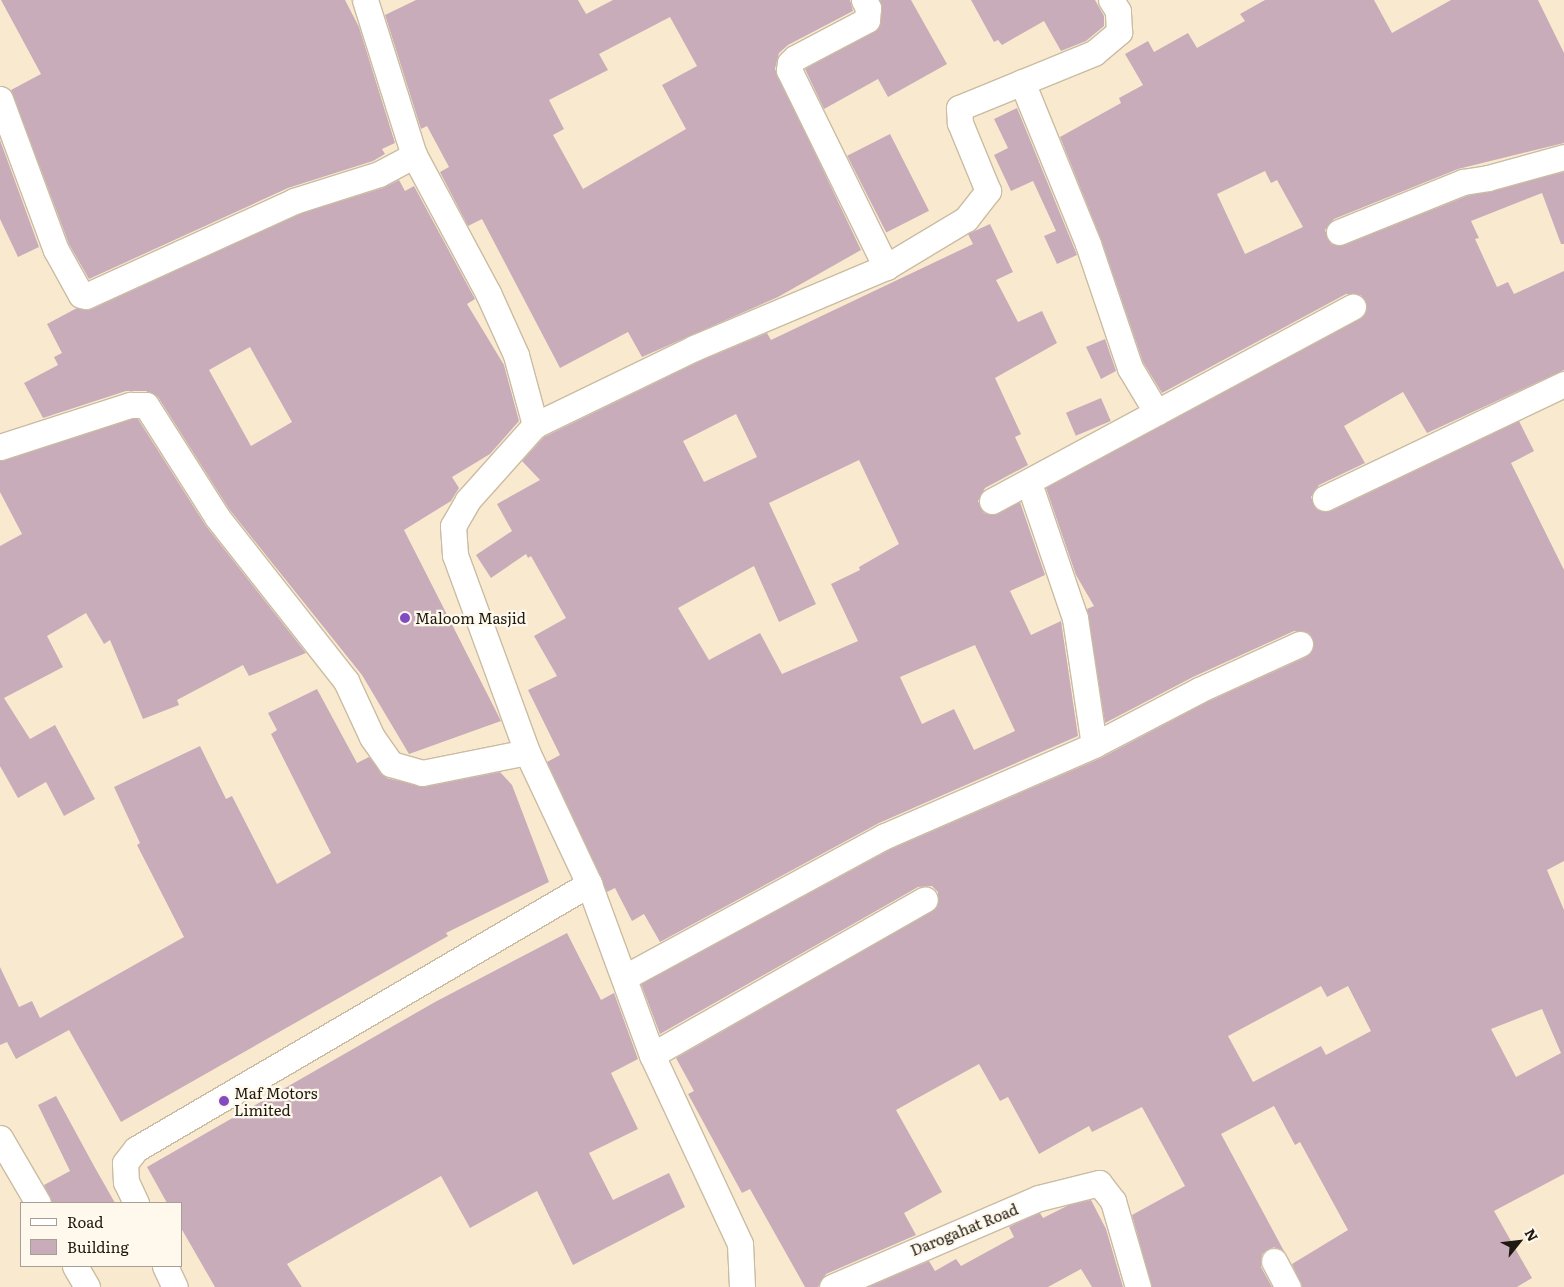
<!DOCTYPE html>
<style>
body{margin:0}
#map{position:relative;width:1564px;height:1287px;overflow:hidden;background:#f9eacf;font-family:Literata,serif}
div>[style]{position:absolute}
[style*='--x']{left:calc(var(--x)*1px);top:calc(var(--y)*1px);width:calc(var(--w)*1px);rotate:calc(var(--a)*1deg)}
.building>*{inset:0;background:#c9acba;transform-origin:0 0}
.roads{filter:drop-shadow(1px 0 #cabca2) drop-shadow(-1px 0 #cabca2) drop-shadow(0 1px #cabca2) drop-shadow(0 -1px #cabca2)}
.street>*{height:25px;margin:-12.5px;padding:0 12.5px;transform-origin:12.5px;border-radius:12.5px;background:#fff}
.dots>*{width:14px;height:14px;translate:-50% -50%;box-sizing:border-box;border:2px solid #fef8ed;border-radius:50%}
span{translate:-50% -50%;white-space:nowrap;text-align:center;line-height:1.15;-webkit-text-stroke:4.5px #fef8ed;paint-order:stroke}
.poi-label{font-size:15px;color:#1f1a10}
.left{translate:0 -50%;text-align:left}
.street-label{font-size:15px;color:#1f1a10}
.legend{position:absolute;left:20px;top:1202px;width:162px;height:65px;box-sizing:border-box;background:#fef8ed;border:1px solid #a59f95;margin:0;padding:6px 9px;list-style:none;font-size:15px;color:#1f1a10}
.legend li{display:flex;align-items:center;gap:10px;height:25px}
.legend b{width:25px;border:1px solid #a59f95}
.north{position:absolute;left:1494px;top:1217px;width:50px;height:50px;-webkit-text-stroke:4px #fef8ed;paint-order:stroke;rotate:61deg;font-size:14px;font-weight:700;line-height:20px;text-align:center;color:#1f1a10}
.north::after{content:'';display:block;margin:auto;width:18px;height:22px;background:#1f1a10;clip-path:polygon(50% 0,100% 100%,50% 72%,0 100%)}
</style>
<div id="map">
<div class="building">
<div style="clip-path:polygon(1px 0,345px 0,359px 27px,395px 143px,382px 149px,385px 154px,373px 161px,288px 188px,89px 279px,69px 244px,11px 90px,41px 74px)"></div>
<div style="clip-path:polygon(evenodd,416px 0,578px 0,586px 14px,613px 0,850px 0,853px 11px,788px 45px,779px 53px,775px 69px,861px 250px,778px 297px,642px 357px,628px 332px,560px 368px,482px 219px,468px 226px,440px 172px,449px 167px,427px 126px,421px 129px,385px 15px,416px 0,670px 17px,697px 66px,662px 85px,686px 129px,583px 189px,553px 135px,564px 129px,549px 100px,608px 70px,599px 54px,670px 17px)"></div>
<div style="clip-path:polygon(880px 0,911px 0,947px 64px,888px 97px,878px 79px,824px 109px,805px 69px,879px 28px,882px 9px)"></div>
<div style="clip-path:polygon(971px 0,1095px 0,1104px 16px,1104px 26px,1086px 41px,1061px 51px,1044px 21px,1002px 45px,998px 40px,994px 42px)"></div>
<div style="clip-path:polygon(evenodd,1265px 0,1374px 0,1392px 33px,1451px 0,1538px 0,1564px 53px,1564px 143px,1458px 169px,1334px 219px,1325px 230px,1331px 244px,1344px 245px,1467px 196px,1564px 172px,1564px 244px,1561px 244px,1542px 193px,1471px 221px,1479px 238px,1475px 239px,1497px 287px,1508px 282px,1514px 294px,1564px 271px,1564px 370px,1427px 433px,1403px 392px,1344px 426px,1365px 463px,1319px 485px,1311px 497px,1317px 510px,1331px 511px,1519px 421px,1534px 451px,1511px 463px,1564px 570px,1564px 861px,1547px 870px,1564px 910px,1564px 1174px,1494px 1211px,1532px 1278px,1517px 1287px,1302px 1287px,1292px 1264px,1348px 1230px,1300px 1142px,1295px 1145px,1274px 1106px,1221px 1134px,1285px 1253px,1274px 1247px,1262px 1254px,1261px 1267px,1272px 1287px,1152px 1287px,1132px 1215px,1185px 1186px,1142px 1107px,1092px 1132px,1089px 1126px,1039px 1154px,1008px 1097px,1000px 1101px,979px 1064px,896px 1110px,942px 1192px,904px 1213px,916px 1235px,826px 1274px,818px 1287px,805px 1287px,750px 1189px,742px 1193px,688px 1094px,694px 1091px,676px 1058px,932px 911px,938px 906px,938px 892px,932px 886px,918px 887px,660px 1034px,641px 984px,891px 849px,1101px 758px,1205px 703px,1306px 657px,1314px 646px,1309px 633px,1294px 631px,1193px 677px,1105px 723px,1087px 609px,1094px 606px,1076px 575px,1046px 488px,1365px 314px,1367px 307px,1361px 295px,1346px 294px,1162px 393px,1143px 362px,1101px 239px,1060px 137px,1121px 103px,1119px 98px,1143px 85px,1125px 54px,1148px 41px,1154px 52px,1188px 33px,1197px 48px,1245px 21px,1240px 14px,1265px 0,1265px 171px,1271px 183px,1277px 180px,1303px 227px,1245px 254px,1217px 194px,1265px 171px,1265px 0,1321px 986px,1327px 997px,1348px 986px,1371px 1031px,1326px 1055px,1321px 1046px,1253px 1082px,1228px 1036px,1321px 986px,1265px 0,1542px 1009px,1561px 1053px,1516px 1077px,1491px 1029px,1542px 1009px)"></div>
<div style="clip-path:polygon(1017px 108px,1077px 255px,1057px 264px,1044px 236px,1056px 231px,1033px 181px,1011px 191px,994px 155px,1008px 148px,994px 119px)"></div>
<div style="left:890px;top:134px;width:86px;height:48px;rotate:63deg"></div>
<div style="clip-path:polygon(0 140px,39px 247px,18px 257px,0 219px)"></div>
<div style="clip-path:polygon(evenodd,399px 180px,405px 191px,414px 186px,475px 299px,467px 304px,504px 365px,519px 421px,490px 454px,452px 477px,459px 488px,451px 501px,404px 530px,501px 721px,409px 754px,362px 675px,229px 509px,158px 397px,146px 391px,126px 391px,43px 418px,24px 383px,58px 365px,54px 357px,62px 353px,47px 324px,77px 308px,92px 309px,299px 214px,383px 188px,399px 180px,250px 347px,292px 422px,251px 446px,209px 370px,250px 347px)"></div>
<div style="clip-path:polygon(evenodd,990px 224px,1013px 272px,996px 280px,1018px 322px,1042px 311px,1057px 343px,995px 378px,1021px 434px,1015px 437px,1028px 465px,985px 488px,978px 501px,984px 513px,992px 515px,1020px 502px,1045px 575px,1010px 591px,1031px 635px,1061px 621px,1078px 736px,879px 823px,660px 942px,644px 914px,632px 921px,615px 888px,607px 892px,547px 762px,560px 755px,528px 690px,557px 676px,534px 636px,566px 618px,531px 556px,528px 558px,526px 554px,491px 578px,476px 555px,512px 531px,497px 504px,540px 480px,522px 461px,544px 437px,700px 361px,767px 333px,771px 340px,973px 244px,968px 234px,990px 224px,736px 414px,757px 457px,704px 482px,683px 441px,736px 414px,990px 224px,859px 460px,899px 544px,859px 567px,860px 570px,831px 584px,858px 641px,782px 674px,760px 633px,709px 660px,678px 608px,754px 566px,779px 622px,816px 604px,769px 503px,859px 460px,990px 224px,975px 645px,1015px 731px,974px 750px,954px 709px,922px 724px,900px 677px,975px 645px)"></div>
<div style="clip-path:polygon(1105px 339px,1116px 371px,1101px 379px,1086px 347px)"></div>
<div style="left:1101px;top:398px;width:25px;height:38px;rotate:67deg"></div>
<div style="clip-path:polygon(132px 419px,138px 419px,206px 526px,306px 653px,249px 676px,243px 665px,177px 700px,179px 705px,143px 719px,110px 640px,104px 644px,86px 613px,47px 636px,63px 667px,4px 698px,30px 739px,55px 725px,95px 799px,64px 816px,46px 782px,18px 798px,0 766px,0 546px,22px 534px,0 492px,0 461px)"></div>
<div style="clip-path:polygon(317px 689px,357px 763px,369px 757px,387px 778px,424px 787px,500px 772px,512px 785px,549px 882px,446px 933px,448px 936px,121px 1122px,69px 1030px,16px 1059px,7px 1042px,0 1045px,0 967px,19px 1007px,32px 1001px,40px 1018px,184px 937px,137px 845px,140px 843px,114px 787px,200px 746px,226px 799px,232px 796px,277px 884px,331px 853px,271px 734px,277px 730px,268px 713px)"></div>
<div style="clip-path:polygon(567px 933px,601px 1000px,614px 993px,638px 1059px,611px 1073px,638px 1129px,589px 1153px,613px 1200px,669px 1173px,685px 1207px,573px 1265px,537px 1191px,470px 1228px,441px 1176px,287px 1264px,302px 1287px,215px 1287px,181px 1228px,181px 1203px,167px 1203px,147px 1167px,435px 1002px)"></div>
<div style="clip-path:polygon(56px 1096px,94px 1166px,115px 1203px,52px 1203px,44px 1185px,70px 1171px,38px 1105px)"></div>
<div style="clip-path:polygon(1091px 1200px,1106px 1229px,1123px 1287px,1092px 1287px,1081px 1269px,1048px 1287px,868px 1287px,929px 1261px,935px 1271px,956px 1259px,961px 1266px,1014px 1237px,1009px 1227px,1017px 1223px,1040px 1213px,1043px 1218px,1069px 1205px)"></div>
</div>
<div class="roads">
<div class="street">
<div style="--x:365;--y:0;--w:163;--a:72.5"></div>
<div style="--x:414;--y:155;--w:157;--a:61.8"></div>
<div style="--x:488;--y:293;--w:68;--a:65.7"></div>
<div style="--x:516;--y:355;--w:73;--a:74.8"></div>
<div style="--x:535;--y:425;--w:101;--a:131.8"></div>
<div style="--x:468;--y:500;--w:30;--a:120"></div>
<div style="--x:453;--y:526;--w:29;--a:86"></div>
<div style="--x:455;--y:555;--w:210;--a:69.9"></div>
<div style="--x:527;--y:752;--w:146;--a:64.8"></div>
<div style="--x:589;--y:884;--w:182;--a:69.8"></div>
<div style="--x:652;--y:1055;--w:208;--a:65"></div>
<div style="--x:740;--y:1244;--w:43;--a:87.3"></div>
<div style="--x:864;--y:0;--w:9;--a:63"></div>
<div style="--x:868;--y:8;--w:12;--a:95"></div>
<div style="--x:867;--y:20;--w:81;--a:152.2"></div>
<div style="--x:795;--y:58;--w:7;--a:135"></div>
<div style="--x:790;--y:63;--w:7;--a:98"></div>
<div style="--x:789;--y:70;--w:220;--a:63.8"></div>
<div style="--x:1022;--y:82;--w:175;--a:67.8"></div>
<div style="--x:1088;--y:244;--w:131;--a:71.3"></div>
<div style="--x:1130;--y:368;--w:52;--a:59"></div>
<div style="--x:0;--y:99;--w:161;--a:69.7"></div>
<div style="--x:56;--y:250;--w:51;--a:60.9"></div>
<div style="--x:81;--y:295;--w:5;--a:11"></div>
<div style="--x:86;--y:296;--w:229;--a:-24.5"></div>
<div style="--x:294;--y:201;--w:89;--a:-17.6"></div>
<div style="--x:379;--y:174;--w:40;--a:-28"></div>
<div style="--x:1339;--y:232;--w:134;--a:-22"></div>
<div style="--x:1463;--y:182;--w:25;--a:-9"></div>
<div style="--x:1488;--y:178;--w:79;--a:-15.4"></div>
<div style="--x:535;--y:425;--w:177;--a:-25.8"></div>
<div style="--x:694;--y:348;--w:208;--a:-22.9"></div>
<div style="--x:886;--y:267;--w:93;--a:-31"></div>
<div style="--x:966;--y:219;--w:36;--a:-52"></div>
<div style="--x:988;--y:191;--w:74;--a:-112.4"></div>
<div style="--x:960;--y:123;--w:15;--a:-94"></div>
<div style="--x:959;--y:108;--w:146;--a:-22.2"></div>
<div style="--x:1094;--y:53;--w:33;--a:-40"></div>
<div style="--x:1119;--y:32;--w:21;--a:-93"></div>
<div style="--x:1118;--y:11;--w:13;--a:-122"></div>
<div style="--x:0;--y:447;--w:137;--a:-17.9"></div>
<div style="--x:130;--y:405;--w:16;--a:0"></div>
<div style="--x:146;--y:405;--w:133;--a:57.6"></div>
<div style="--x:217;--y:517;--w:209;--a:51.8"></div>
<div style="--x:346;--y:681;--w:62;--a:65.1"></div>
<div style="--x:372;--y:737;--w:33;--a:55"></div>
<div style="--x:391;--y:764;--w:32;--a:16"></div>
<div style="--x:422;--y:773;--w:107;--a:-11.3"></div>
<div style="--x:1029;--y:483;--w:143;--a:71.2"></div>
<div style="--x:1075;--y:618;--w:128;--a:81.5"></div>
<div style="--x:1325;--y:498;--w:265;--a:-25.5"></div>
<div style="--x:992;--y:501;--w:410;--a:-28.3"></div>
<div style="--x:625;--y:977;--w:296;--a:-28.5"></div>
<div style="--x:885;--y:836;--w:228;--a:-23.5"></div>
<div style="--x:1094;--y:745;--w:119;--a:-27.6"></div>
<div style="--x:1199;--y:690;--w:111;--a:-24.5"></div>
<div style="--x:652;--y:1055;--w:314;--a:-29.7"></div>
<div style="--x:0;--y:1138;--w:75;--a:59.7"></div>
<div style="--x:136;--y:1203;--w:23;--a:-115"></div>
<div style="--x:126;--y:1182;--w:19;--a:-93"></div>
<div style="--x:125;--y:1163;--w:18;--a:-52"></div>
<div style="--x:136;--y:1149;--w:525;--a:-30.33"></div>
<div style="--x:1274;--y:1261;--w:30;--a:62"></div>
<div style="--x:75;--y:1266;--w:24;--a:60"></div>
<div style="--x:165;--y:1266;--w:23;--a:65"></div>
<div style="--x:832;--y:1287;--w:225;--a:-23.3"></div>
<div style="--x:1039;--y:1198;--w:62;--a:-14"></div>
<div style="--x:1099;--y:1183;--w:23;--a:52"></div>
<div style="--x:1113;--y:1201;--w:90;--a:73.8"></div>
</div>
</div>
<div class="dots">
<div style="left:405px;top:618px;background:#844ac1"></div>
<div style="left:224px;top:1101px;background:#844ac1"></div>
</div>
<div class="poi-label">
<span class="left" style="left:415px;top:618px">Maloom Masjid</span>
<span class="left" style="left:234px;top:1101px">Maf Motors<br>Limited</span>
</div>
<div class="street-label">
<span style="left:964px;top:1229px;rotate:-22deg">Darogahat Road</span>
</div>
<ul class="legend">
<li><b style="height:6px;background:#fff"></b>Road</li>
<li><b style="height:14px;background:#c9acba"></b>Building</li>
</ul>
<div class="north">N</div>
</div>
